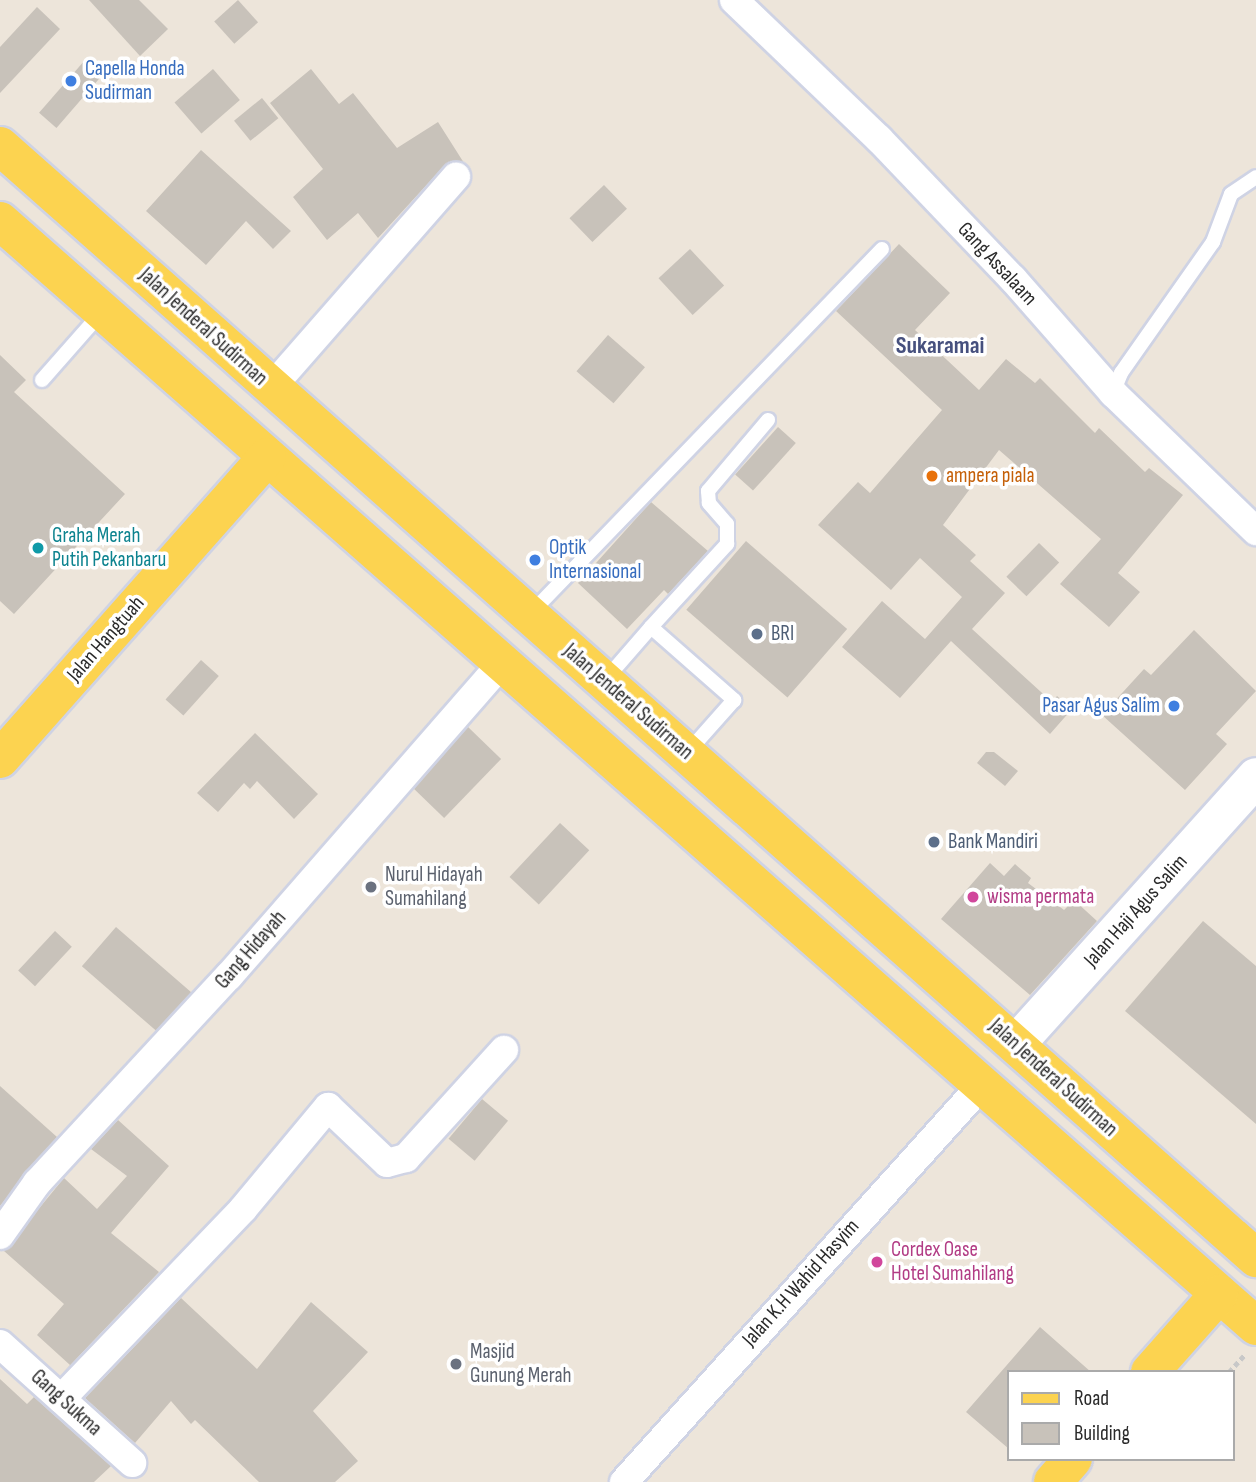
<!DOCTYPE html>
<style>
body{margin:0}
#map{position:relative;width:1256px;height:1482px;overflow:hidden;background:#ede5da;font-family:"Sofia Sans Condensed",sans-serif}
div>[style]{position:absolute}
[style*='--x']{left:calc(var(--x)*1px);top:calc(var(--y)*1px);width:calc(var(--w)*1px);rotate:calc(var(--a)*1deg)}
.building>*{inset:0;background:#c8c2ba;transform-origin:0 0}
.path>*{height:4.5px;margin-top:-2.25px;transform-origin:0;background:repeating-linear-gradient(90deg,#c8c8c8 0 5px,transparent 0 8.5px)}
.roads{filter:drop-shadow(2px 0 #cfd3e4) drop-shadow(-2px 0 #cfd3e4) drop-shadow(0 2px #cfd3e4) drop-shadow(0 -2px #cfd3e4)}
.lane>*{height:14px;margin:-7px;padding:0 7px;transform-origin:7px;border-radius:7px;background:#fff}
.street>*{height:28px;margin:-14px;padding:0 14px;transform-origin:14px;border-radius:14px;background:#fff}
.secondary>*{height:38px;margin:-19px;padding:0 19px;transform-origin:19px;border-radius:19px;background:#fff}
.primary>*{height:38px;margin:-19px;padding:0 19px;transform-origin:19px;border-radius:19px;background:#fcd350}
.dots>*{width:19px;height:19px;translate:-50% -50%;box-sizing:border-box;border:4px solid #fff;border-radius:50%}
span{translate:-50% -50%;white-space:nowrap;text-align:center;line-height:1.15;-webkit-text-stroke:7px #fff;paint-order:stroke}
.shop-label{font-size:21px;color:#366cbe}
.left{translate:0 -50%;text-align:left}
.right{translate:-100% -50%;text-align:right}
.street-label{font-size:21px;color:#2a2a2a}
.food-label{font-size:21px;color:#c56008}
.culture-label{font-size:21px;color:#0d838f}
.service-label{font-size:21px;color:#4e5e75}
.worship-label{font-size:21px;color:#5b616d}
.hotel-label{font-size:21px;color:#b23c85}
.quarter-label{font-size:24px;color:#46507e;font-weight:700}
.legend{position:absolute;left:1007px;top:1370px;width:228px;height:91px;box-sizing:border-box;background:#fff;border:2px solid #aaa;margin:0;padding:9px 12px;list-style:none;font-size:21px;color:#2a2a2a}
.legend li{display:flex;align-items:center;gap:14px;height:35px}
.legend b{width:35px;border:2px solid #aaa}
</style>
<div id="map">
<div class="building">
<div style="clip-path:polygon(89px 0,139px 0,168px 29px,140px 56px)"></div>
<div style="left:238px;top:0;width:30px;height:32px;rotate:48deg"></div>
<div style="clip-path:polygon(37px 7px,60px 29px,0 93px,0 47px)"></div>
<div style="left:85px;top:60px;width:23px;height:70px;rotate:41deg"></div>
<div style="left:213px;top:69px;width:41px;height:51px;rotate:49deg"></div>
<div style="clip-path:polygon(311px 69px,339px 104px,353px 93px,397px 148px,438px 122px,464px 163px,444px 166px,378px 238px,358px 213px,327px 240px,293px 197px,323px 169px,270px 103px)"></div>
<div style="left:262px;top:98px;width:26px;height:36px;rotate:51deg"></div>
<div style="clip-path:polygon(201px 150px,291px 231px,273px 249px,246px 221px,206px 265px,146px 211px)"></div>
<div style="left:604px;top:185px;width:33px;height:48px;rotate:46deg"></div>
<div style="clip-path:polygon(899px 244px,950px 293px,915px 330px,979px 390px,1006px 359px,1035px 383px,1040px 378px,1095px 433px,1099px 428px,1145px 472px,1149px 468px,1183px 495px,1118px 573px,1140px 592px,1109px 627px,1060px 584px,1101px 539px,999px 450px,943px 525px,976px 555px,970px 561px,1005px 593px,972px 629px,1052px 702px,1057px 696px,1072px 709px,1050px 734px,951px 641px,900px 698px,842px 647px,882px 601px,925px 639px,962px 597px,920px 558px,891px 590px,818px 525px,858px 482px,870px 493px,942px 410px,836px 311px)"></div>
<div style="left:690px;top:249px;width:50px;height:43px;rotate:47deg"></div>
<div style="left:608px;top:335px;width:49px;height:48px;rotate:41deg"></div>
<div style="clip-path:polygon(0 355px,26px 380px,14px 392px,125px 494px,14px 614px,0 601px)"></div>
<div style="left:778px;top:427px;width:24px;height:64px;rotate:42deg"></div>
<div style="clip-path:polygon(651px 502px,708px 551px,668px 594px,664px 590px,627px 629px,578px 583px)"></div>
<div style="left:746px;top:541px;width:134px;height:91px;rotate:41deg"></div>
<div style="left:1039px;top:543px;width:28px;height:47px;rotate:44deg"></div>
<div style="clip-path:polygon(1194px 630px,1256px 691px,1216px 734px,1227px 744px,1185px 790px,1102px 715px,1144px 669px,1151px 675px)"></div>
<div style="left:201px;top:660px;width:24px;height:53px;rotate:42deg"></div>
<div style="left:468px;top:727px;width:46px;height:82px;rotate:44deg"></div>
<div style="clip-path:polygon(255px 733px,318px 794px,294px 819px,257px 781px,250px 789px,244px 783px,218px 812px,197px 793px)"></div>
<div style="clip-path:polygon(986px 752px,994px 752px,1018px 771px,1005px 786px,977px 763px)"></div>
<div style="left:560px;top:823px;width:40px;height:74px;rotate:43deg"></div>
<div style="clip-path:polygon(990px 863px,1004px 876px,1015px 864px,1031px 878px,1028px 883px,1064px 910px,1074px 900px,1097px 921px,1030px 995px,941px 919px)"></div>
<div style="clip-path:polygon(1203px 921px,1256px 966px,1256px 1124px,1125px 1011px)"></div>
<div style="left:116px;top:927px;width:100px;height:52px;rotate:41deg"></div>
<div style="left:55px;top:931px;width:23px;height:54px;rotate:43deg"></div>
<div style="clip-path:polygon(0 1086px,57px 1137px,0 1206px)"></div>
<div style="left:482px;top:1099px;width:34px;height:52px;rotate:40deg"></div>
<div style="clip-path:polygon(118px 1120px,169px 1166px,111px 1233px,159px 1272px,60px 1376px,70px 1365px,37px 1335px,64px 1304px,4px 1251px,64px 1178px,97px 1209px,127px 1176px,91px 1149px)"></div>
<div style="clip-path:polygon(181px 1298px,257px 1369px,311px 1302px,368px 1352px,313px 1411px,358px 1461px,335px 1482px,259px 1482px,195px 1420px,191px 1424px,171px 1401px,135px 1443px,85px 1398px)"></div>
<div style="clip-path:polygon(1040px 1327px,1091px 1372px,1009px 1372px,1009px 1449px,966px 1412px)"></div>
<div style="clip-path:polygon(0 1379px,27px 1404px,34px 1397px,111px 1466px,94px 1482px,0 1482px)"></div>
</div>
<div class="path">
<div style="--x:1201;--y:1372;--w:2;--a:-90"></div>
<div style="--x:1229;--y:1372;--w:24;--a:-48"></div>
</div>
<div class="roads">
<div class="lane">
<div style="--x:42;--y:380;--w:91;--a:-48.6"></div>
<div style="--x:1113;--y:393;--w:22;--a:-68"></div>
<div style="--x:1121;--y:373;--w:160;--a:-54.9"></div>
<div style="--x:1213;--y:242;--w:51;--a:-69.4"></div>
<div style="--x:1231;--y:194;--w:30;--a:-34"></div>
<div style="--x:530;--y:614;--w:507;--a:-46.04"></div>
<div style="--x:651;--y:627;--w:113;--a:-47.5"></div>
<div style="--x:727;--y:544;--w:20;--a:-90"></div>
<div style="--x:727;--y:524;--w:28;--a:-131"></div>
<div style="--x:709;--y:503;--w:12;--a:-95"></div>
<div style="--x:708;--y:491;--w:93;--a:-49.8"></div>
<div style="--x:605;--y:680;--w:70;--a:-49"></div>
<div style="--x:651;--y:627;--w:111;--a:41.3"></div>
<div style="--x:734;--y:700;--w:71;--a:131.6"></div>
</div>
<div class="street">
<div style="--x:734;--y:0;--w:201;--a:43.8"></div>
<div style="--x:879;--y:139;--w:194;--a:46.3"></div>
<div style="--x:1013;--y:279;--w:152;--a:48.7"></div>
<div style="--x:1113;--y:393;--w:199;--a:44"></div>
<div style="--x:271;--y:388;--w:281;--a:-48.8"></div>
<div style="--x:0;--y:1235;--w:64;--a:-54.6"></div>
<div style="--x:37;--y:1183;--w:282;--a:-47.2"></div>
<div style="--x:229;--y:976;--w:415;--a:-48.9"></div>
<div style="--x:0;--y:1344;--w:178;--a:42"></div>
<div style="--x:61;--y:1399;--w:263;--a:-46.2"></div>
<div style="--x:243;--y:1209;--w:133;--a:-50.2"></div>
<div style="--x:328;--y:1107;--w:81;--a:43.5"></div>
<div style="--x:387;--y:1163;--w:20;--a:-15"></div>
<div style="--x:406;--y:1158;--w:146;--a:-47.8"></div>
<div style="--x:624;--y:1482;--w:532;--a:-47.97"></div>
</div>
<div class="secondary">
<div style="--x:1016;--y:1044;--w:359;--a:-48"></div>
</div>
<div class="primary">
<div style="--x:0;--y:146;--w:1678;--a:41.52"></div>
<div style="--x:0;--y:221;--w:1673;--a:41.34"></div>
<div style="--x:0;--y:759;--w:403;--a:-48.5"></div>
<div style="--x:1150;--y:1372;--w:104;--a:-48.5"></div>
<div style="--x:1053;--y:1482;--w:30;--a:-49"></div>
</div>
</div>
<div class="dots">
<div style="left:71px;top:81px;background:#3f7fe0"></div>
<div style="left:932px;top:476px;background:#e8710a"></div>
<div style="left:38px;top:548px;background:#0f9aa8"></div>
<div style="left:535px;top:560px;background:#3f7fe0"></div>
<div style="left:757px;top:634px;background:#5c6f8a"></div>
<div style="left:1174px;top:706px;background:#3f7fe0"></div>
<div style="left:934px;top:842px;background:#5c6f8a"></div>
<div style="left:371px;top:887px;background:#6b7280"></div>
<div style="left:973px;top:897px;background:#d1479c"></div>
<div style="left:877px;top:1262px;background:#d1479c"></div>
<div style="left:456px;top:1364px;background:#6b7280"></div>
</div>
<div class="shop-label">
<span class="left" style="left:85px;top:81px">Capella Honda<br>Sudirman</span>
<span class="left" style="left:549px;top:560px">Optik<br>Internasional</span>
<span class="right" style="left:1160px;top:706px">Pasar Agus Salim</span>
</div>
<div class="street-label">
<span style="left:997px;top:264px;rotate:47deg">Gang Assalaam</span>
<span style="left:203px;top:327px;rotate:42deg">Jalan Jenderal Sudirman</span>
<span style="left:106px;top:639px;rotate:-49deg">Jalan Hangtuah</span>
<span style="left:628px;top:702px;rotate:41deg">Jalan Jenderal Sudirman</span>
<span style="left:1136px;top:911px;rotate:-48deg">Jalan Haji Agus Salim</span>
<span style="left:251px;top:950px;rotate:-49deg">Gang Hidayah</span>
<span style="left:1053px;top:1078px;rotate:42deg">Jalan Jenderal Sudirman</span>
<span style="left:801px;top:1283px;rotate:-48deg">Jalan K.H Wahid Hasyim</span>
<span style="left:66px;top:1403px;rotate:42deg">Gang Sukma</span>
</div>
<div class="food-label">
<span class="left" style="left:946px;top:476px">ampera piala</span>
</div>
<div class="culture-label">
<span class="left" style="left:52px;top:548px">Graha Merah<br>Putih Pekanbaru</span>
</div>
<div class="service-label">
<span class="left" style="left:771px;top:634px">BRI</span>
<span class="left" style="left:948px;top:842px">Bank Mandiri</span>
</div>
<div class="worship-label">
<span class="left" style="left:385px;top:887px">Nurul Hidayah<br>Sumahilang</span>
<span class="left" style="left:470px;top:1364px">Masjid<br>Gunung Merah</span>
</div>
<div class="hotel-label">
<span class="left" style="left:987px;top:897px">wisma permata</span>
<span class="left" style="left:891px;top:1262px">Cordex Oase<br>Hotel Sumahilang</span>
</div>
<div class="quarter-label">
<span style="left:940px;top:346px">Sukaramai</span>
</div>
<ul class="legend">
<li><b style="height:9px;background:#fcd350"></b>Road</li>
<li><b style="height:19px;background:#c8c2ba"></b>Building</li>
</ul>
</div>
